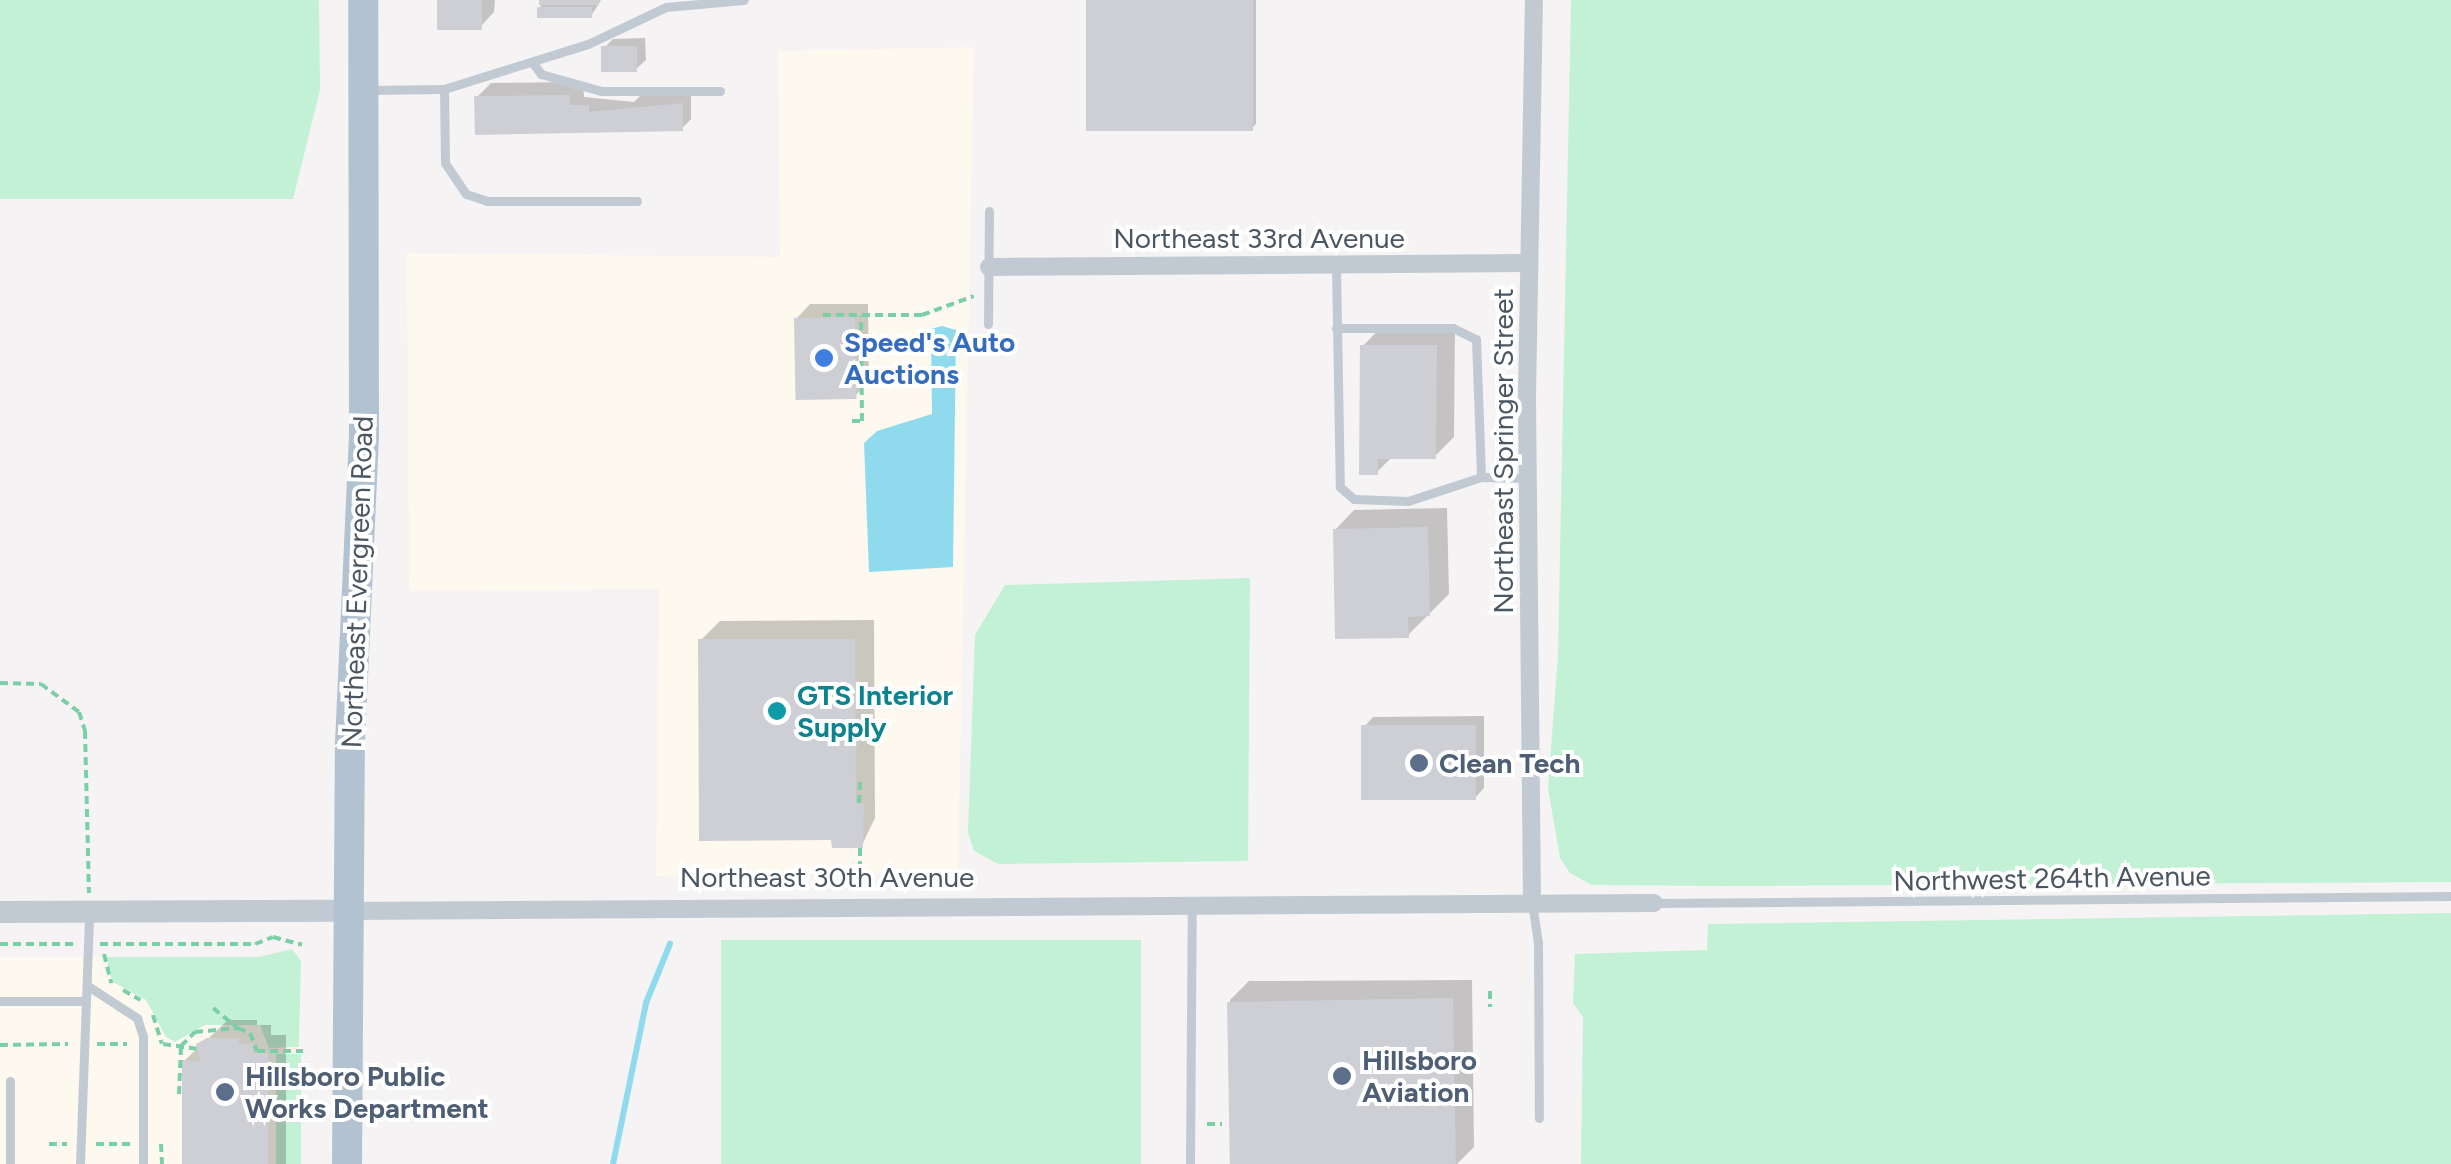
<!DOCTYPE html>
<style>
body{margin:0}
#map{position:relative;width:2451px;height:1164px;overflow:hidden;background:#f5f3f3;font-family:Figtree,sans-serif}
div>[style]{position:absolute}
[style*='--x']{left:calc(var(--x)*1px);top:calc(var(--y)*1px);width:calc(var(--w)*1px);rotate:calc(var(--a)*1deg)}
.commercial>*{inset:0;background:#fdf9ef}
.green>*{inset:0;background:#c3f1d5;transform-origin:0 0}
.water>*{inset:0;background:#90daee}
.shadow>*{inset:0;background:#0003}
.stream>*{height:6px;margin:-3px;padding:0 3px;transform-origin:3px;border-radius:3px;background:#90daee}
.building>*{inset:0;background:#cdcfd5;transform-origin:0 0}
.path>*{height:4px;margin-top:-2px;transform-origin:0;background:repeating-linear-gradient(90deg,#7ad0a6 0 8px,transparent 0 13px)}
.service>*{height:9px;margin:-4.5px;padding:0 4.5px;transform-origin:4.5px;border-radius:4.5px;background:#c1cad2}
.minor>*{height:18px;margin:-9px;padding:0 9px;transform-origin:9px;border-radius:9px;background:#c1cad2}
.tertiary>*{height:22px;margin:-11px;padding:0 11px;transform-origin:11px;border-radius:11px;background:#c1cad2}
.primary>*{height:30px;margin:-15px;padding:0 15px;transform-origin:15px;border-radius:15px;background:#b3c2d1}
.dots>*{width:28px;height:28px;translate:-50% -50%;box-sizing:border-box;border:5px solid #fff;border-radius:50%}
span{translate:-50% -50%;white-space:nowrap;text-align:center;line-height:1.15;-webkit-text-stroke:8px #fff;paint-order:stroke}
.street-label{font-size:28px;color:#4a5661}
.shop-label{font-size:28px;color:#366cbe;font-weight:700}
.left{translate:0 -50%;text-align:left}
.culture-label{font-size:28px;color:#0d838f;font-weight:700}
.service-label{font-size:28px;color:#4e5e75;font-weight:700}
</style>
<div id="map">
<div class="commercial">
<div style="clip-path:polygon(974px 47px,958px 872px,656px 876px,659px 589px,409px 591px,407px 253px,780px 257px,778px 51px)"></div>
<div style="clip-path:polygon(292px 949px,301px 961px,299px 1164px,0 1164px,0 957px,259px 957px)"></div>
</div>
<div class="green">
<div style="clip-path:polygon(0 0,319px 0,320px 90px,293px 199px,0 199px)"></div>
<div style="clip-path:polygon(1571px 0,2451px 0,2451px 882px,1725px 886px,1592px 885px,1570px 873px,1560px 858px,1548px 788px,1558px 655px)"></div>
<div style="clip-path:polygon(1250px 578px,1248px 861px,998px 864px,974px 851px,968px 833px,975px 635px,1005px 585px)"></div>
<div style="clip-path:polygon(2451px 913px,2451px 1164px,1581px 1164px,1583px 1017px,1573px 1003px,1575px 954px,1707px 950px,1708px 924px)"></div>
<div style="left:721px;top:940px;width:420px;height:230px"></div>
<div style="clip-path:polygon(292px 949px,301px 961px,299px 1047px,269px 1048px,260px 1025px,205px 1025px,175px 1042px,166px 1037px,146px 1000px,113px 982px,108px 969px,107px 957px,259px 957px)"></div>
<div style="left:276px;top:1054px;width:25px;height:110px"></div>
</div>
<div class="water">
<div style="clip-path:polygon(942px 326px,956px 330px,953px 567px,869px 572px,864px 443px,877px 431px,932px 414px,931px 329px)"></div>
</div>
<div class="shadow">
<div style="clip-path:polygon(440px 0,495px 0,494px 12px,480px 27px)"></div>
<div style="clip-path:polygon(542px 0,601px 0,591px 16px,540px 9px)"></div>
<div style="clip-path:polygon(1089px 0,1256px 0,1256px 124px,1252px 128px)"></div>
<div style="clip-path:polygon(645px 38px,646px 60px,636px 69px,604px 48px,613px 39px)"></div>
<div style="clip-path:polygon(583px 82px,584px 97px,634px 102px,641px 95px,691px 95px,691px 119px,682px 128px,477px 97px,491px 83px)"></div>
<div style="clip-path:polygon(810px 304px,868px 304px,869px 382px,855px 396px,796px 319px)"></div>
<div style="clip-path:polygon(1382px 326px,1455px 327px,1454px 437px,1435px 456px,1393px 456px,1377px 472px,1363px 346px)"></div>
<div style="clip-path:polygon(1447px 508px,1449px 594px,1408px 635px,1335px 530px,1354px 510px)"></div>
<div style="clip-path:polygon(874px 620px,875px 818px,862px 845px,834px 837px,700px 641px,720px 621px)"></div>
<div style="clip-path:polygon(1484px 716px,1484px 788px,1475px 798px,1364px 727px,1373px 717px)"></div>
<div style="clip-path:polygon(1472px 980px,1474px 1147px,1457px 1164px,1230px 1164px,1230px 1000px,1249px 981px)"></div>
<div style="clip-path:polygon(228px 1020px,257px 1020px,257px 1025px,271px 1025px,271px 1035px,286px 1035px,286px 1164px,185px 1164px,184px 1061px)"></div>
</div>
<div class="stream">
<div style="--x:613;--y:1164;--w:164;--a:-78.4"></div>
<div style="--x:646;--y:1003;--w:64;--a:-67.9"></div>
</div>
<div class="building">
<div style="left:437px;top:0;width:45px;height:30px"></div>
<div style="left:539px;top:0;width:60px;height:5px"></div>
<div style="left:1086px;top:0;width:167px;height:131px"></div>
<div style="left:592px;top:7px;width:11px;height:55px;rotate:90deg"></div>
<div style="left:637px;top:46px;width:26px;height:36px;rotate:90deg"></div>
<div style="clip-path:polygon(570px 95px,570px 105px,589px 105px,589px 112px,683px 103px,683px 131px,475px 135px,474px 96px)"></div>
<div style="left:855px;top:317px;width:82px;height:61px;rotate:89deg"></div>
<div style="clip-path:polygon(1360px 345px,1437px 345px,1436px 459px,1378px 459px,1378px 475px,1359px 475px)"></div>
<div style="clip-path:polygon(1428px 527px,1430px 616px,1408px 617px,1409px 638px,1335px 639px,1333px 529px)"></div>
<div style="clip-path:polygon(698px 639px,855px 639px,856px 803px,864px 803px,863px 848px,832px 848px,831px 840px,699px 841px)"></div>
<div style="left:1476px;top:725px;width:75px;height:115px;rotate:90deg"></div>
<div style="left:1453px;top:998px;width:166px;height:226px;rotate:89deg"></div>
<div style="clip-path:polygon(207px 1038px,239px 1038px,239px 1044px,253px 1043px,253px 1053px,268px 1053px,268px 1164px,182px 1164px,182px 1060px,200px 1061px,196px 1044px)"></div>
</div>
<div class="path">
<div style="--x:823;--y:315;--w:99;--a:0"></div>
<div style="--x:922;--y:315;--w:55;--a:-20.1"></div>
<div style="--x:852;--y:421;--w:10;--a:0"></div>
<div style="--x:862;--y:421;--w:105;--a:-90.5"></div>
<div style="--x:0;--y:683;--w:41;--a:1.4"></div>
<div style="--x:41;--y:684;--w:47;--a:36.4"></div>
<div style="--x:79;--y:712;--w:20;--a:72"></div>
<div style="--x:85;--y:731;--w:162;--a:88.6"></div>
<div style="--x:859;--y:803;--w:22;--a:-87"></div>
<div style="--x:860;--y:848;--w:35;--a:90"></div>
<div style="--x:0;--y:944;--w:75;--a:0"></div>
<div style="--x:100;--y:944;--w:155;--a:0"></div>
<div style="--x:255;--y:944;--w:19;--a:-21"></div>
<div style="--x:273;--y:937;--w:30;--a:15"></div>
<div style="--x:104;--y:954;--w:30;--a:76"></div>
<div style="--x:123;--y:990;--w:20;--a:30"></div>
<div style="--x:1490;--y:991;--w:16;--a:90"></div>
<div style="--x:213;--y:1008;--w:32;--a:39"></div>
<div style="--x:153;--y:1015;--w:30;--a:73"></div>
<div style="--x:97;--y:1044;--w:30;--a:0"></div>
<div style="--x:163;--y:1044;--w:34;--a:8"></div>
<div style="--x:0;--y:1045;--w:68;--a:-0.8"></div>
<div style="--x:179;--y:1094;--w:48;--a:-87.6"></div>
<div style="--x:181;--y:1046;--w:20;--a:-45"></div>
<div style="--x:195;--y:1032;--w:43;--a:-5.3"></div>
<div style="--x:238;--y:1028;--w:13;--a:23"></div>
<div style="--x:250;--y:1033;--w:19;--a:69"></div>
<div style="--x:257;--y:1051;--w:46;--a:0"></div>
<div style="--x:1207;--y:1124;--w:15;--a:0"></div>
<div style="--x:49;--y:1144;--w:18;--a:0"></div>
<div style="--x:96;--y:1144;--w:35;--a:0"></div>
<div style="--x:161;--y:1144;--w:20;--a:87"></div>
</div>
<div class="service">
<div style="--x:532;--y:62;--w:15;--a:53"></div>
<div style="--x:541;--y:74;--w:62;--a:15.8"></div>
<div style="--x:601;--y:91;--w:119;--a:0"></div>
<div style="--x:444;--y:89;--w:74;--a:89.2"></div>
<div style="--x:445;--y:163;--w:37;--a:56"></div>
<div style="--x:466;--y:194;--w:22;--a:18"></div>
<div style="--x:487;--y:201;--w:150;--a:0"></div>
<div style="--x:367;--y:90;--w:77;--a:-0.7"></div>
<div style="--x:444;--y:89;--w:151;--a:-17.4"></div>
<div style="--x:588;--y:44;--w:86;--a:-25.4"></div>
<div style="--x:666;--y:7;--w:78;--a:-5.1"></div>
<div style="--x:1336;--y:266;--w:221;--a:89"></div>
<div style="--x:1340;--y:487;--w:18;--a:41"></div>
<div style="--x:1354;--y:499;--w:54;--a:2.1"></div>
<div style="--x:1408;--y:501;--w:77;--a:-18.2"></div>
<div style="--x:1481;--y:477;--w:48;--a:1.2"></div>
<div style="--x:988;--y:324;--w:113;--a:-89.5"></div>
<div style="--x:1336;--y:328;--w:117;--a:0"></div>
<div style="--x:1453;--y:328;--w:25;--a:26"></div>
<div style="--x:1476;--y:339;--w:138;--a:87.9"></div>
<div style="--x:1532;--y:902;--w:41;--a:81.7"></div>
<div style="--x:1538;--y:943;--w:175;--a:89.7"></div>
<div style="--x:1654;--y:903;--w:797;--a:-0.5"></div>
<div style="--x:88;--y:986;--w:59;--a:33.1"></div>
<div style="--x:137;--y:1018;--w:20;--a:72"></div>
<div style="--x:143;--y:1037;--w:127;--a:90"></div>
<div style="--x:0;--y:1001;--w:86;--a:0"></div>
<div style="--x:10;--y:1081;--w:83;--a:90"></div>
<div style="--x:80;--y:1164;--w:251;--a:-87.9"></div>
<div style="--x:1190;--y:1164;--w:257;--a:-89.6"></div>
</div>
<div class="minor">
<div style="--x:989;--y:267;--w:540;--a:-0.42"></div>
<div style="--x:1532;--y:902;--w:505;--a:-90.57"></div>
<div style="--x:1527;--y:397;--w:397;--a:-89"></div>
<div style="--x:346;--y:911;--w:1308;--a:-0.35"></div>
</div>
<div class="tertiary">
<div style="--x:0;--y:912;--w:346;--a:-0.2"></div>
</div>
<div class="primary">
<div style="--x:347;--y:1164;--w:421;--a:-89.6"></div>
<div style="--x:350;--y:743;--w:307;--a:-87.4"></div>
<div style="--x:364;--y:436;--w:436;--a:-90.1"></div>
</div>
<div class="dots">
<div style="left:824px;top:358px;background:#3f7fe0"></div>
<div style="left:777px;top:711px;background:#0f9aa8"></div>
<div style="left:1419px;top:763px;background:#5c6f8a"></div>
<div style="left:1342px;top:1076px;background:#5c6f8a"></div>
<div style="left:225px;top:1092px;background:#5c6f8a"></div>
</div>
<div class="street-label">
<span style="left:1259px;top:238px">Northeast 33rd Avenue</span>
<span style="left:1503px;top:451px;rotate:-90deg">Northeast Springer Street</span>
<span style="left:357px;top:582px;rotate:-88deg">Northeast Evergreen Road</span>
<span style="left:827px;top:877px">Northeast 30th Avenue</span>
<span style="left:2052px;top:878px;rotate:-1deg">Northwest 264th Avenue</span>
</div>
<div class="shop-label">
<span class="left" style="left:844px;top:358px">Speed's Auto<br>Auctions</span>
</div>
<div class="culture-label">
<span class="left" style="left:797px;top:711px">GTS Interior<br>Supply</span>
</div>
<div class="service-label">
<span class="left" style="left:1439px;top:763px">Clean Tech</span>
<span class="left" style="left:1362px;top:1076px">Hillsboro<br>Aviation</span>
<span class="left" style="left:245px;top:1092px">Hillsboro Public<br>Works Department</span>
</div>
</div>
